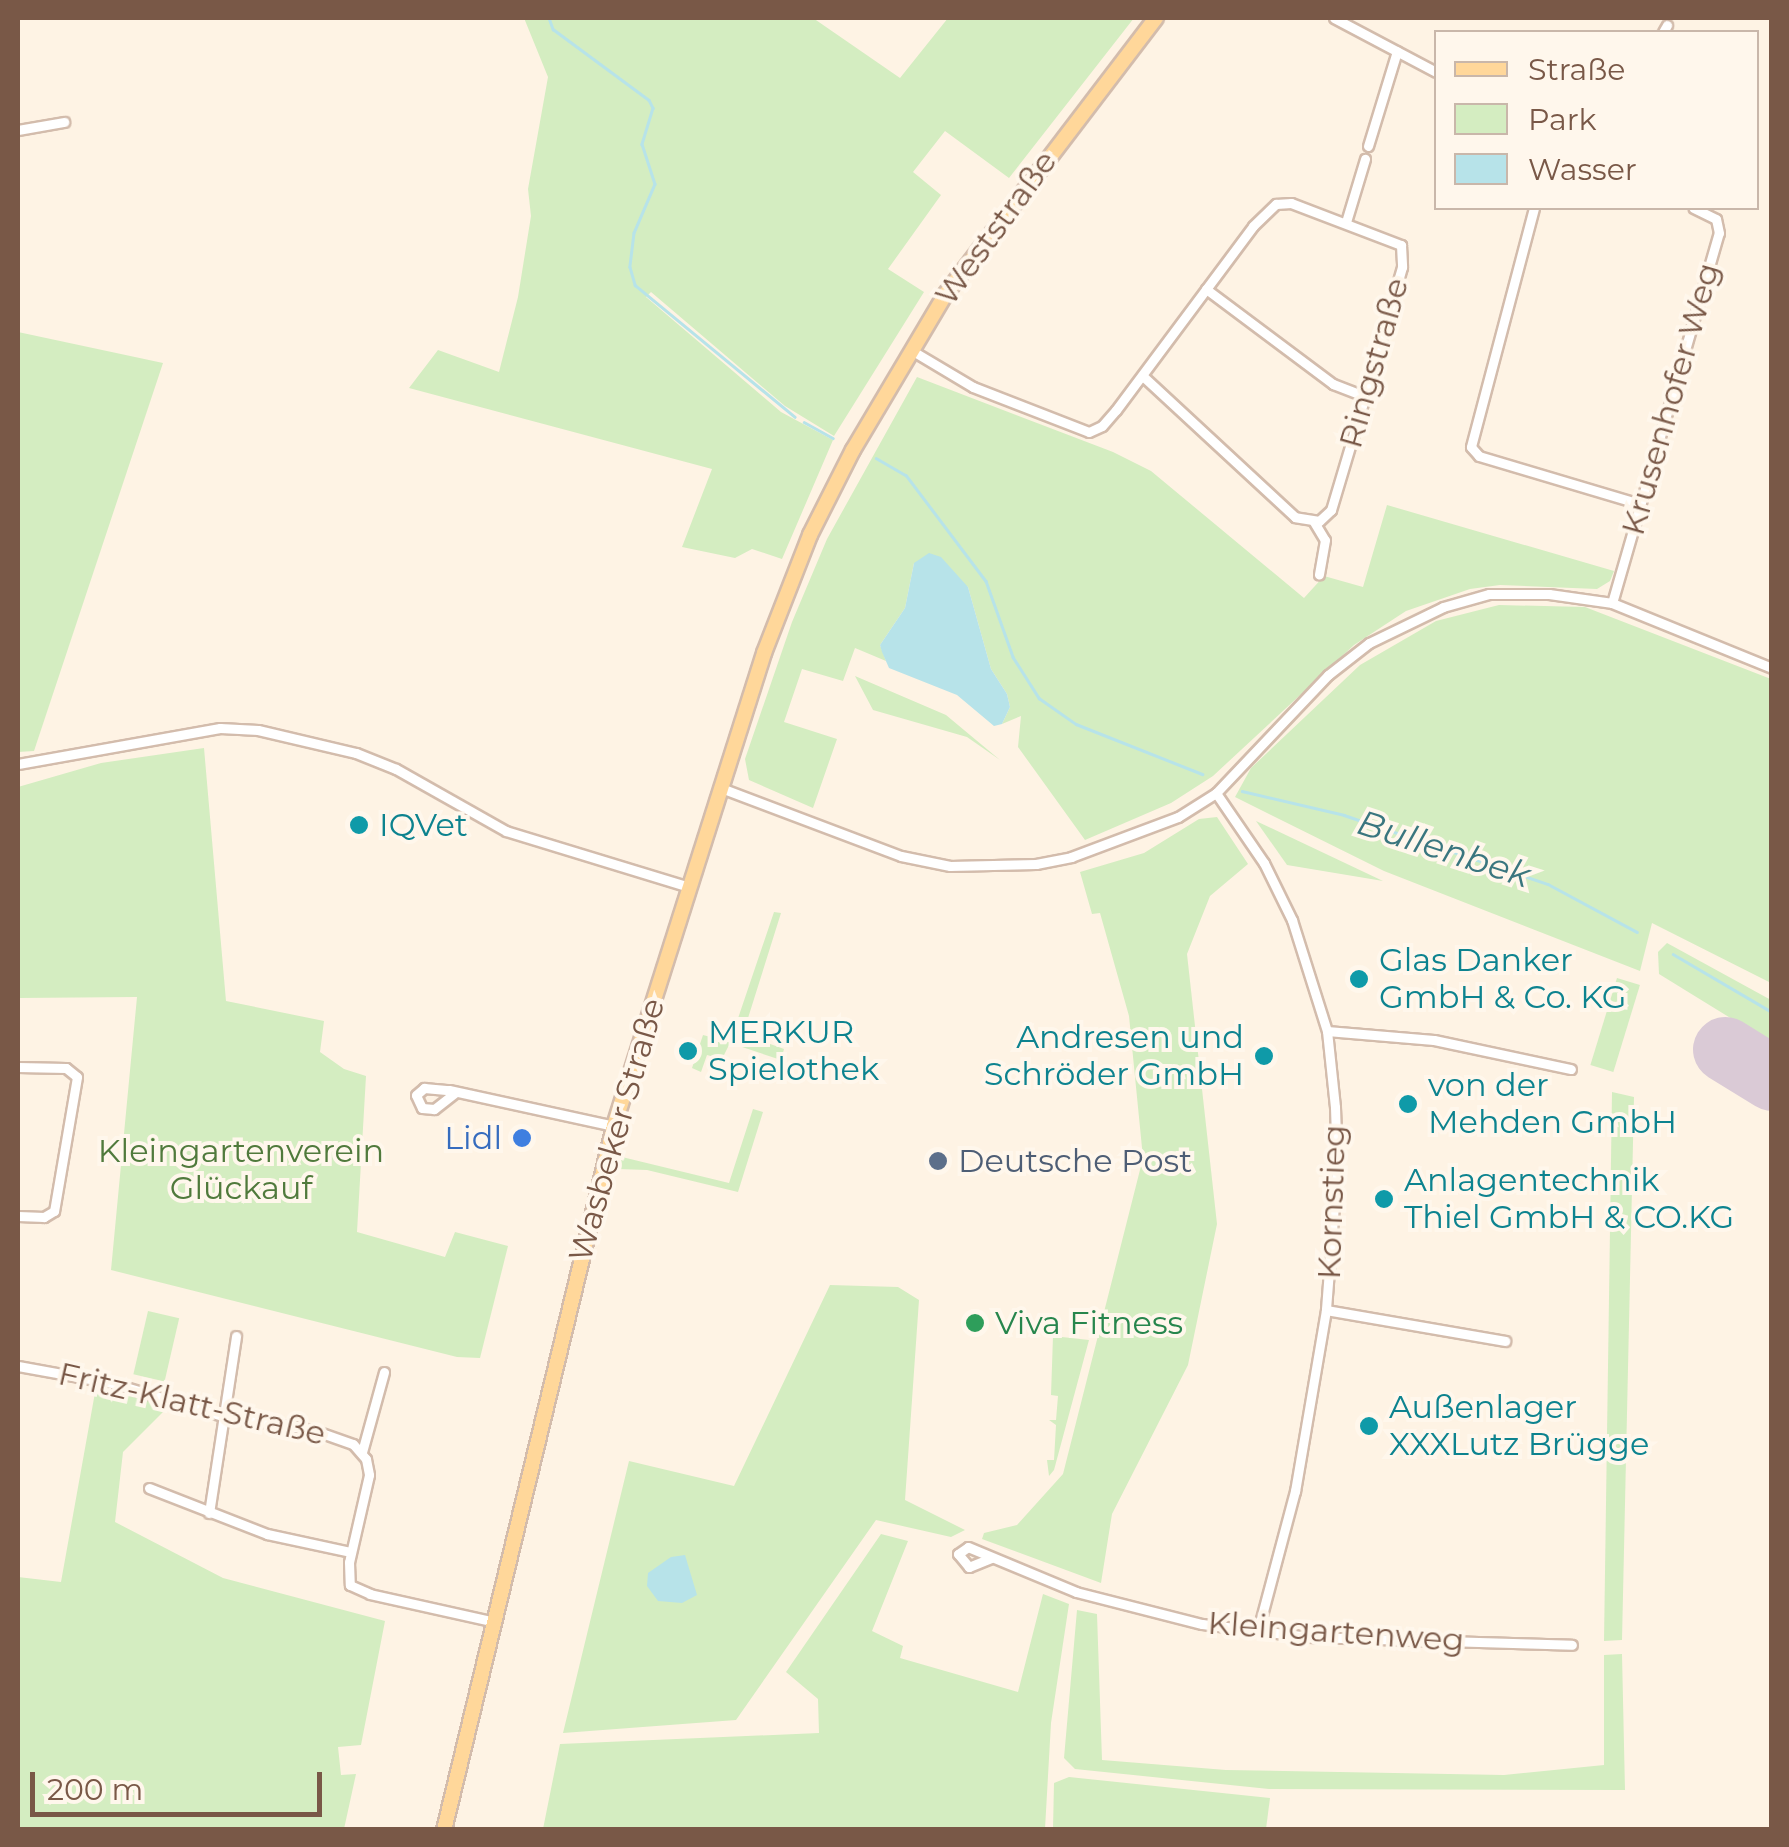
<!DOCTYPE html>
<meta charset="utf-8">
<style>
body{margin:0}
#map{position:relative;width:1789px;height:1847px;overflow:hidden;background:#fef3e4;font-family:Montserrat,sans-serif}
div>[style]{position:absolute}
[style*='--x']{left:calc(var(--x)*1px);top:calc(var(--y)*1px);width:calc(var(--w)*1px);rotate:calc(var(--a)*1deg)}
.green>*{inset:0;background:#d4edc1;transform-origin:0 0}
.water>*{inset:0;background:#b7e3e9}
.stream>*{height:2.5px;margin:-1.25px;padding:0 1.25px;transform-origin:1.25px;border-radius:1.25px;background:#b7e3e9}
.runway>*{height:65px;margin:-32.5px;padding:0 32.5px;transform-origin:32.5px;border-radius:32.5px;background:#dacad6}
.roads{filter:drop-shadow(2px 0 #d3bcac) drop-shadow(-2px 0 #d3bcac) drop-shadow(0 2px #d3bcac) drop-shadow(0 -2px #d3bcac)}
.minor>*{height:9px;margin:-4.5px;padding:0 4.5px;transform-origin:4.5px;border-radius:4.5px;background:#fff}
.primary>*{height:14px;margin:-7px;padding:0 7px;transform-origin:7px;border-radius:7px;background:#ffd79a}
.dots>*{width:28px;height:28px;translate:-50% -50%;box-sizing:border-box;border:5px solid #fff7ec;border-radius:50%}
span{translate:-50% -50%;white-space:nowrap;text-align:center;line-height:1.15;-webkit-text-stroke:8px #fff7ec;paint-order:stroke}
.street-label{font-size:32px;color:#795847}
.culture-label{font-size:32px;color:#0d838f}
.left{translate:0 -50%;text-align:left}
.right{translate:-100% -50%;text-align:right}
.shop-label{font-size:32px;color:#366cbe}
.park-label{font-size:32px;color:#507a3c}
.service-label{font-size:32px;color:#4e5e75}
.leisure-label{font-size:32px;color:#27864d}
.water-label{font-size:35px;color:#3a767f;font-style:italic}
.frame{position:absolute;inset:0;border:20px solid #795847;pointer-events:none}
.legend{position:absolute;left:1434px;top:30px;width:325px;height:180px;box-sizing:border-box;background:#fff7ec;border:2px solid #c9b7aa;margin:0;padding:12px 18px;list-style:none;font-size:30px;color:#795847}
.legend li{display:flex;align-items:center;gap:20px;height:50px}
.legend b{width:50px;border:2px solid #c9b7aa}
.scale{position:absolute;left:30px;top:1772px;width:292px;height:45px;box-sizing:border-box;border:5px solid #795847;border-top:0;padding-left:12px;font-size:30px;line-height:35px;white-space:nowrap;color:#795847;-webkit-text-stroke:8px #fff7ec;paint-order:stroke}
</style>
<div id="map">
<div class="green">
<div style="clip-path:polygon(524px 18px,813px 18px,900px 78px,948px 18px,1134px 18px,1009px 178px,945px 131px,913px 172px,941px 195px,888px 269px,924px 292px,834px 436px,785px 406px,651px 292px,646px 297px,781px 412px,833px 440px,782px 559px,752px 549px,735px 558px,682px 547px,712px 469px,409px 388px,438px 350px,499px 372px,518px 297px,531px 216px,528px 189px,548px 77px)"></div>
<div style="clip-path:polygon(18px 332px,163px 363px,34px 751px,18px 752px)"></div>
<div style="clip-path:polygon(917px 377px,1113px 452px,1151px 471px,1304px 598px,1324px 576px,1363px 587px,1387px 505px,1614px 571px,1610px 581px,1597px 589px,1500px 585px,1470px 589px,1406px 611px,1354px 645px,1213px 776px,1171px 803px,1085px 840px,1018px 747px,1021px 716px,1002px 724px,1010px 707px,1007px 694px,991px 669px,968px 587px,914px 563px,905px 608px,880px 645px,886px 661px,855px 648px,843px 681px,802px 669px,784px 722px,837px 739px,813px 808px,749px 780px,745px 759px,792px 622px,827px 539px)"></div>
<div style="clip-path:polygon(1499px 605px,1585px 607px,1771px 679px,1771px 983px,1652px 923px,1640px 971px,1384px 871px,1235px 797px,1251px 768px,1360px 665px,1436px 621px)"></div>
<div style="clip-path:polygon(855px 676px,946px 715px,1000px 760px,967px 737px,873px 710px)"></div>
<div style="clip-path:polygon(204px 748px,226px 1001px,324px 1021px,320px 1052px,344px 1069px,366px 1076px,357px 1232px,445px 1257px,455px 1232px,508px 1246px,480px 1358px,457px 1357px,111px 1270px,137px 997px,18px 998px,18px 787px,101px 763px)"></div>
<div style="clip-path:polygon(1217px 817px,1248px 864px,1210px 896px,1187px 954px,1217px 1224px,1188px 1365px,1112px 1514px,1101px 1583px,982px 1539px,984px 1533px,1017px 1525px,1063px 1474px,1143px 1158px,1129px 1016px,1100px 913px,1092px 914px,1080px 872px,1144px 853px,1199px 819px)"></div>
<div style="clip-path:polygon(1256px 821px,1383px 881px,1287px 865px)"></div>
<div style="clip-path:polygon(774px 912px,781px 913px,743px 1034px,784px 1049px,781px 1060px,730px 1043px,722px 1059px,707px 1055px,701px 1072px,692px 1068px,703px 1035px,730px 1042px)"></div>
<div style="clip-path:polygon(1667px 943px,1771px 1000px,1771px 1043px,1659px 974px,1658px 952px)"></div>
<div style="left:1617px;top:978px;width:24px;height:91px;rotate:17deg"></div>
<div style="clip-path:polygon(1612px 1092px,1634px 1097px,1622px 1640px,1604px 1641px)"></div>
<div style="clip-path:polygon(753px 1109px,763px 1112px,738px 1192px,647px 1170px,618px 1169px,622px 1157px,729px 1183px)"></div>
<div style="clip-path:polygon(830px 1285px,898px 1287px,919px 1300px,905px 1500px,965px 1530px,951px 1537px,876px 1520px,736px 1720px,563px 1733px,629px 1461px,734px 1486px)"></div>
<div style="left:148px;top:1311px;width:32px;height:65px;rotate:13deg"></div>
<div style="clip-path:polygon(1053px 1336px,1089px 1340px,1054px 1470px,1049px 1476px,1047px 1460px,1054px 1460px,1056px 1425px,1049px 1420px,1056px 1420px,1058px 1396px,1051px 1395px)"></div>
<div style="clip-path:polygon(96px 1387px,169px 1406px,123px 1452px,115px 1522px,223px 1578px,385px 1621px,361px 1745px,338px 1747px,341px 1775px,356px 1774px,344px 1829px,18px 1829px,18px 1577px,61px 1582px)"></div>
<div style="clip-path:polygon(881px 1534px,908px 1541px,872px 1631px,903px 1646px,900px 1658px,1018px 1692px,1043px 1594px,1069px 1604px,1051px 1723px,1045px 1829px,543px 1829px,560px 1744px,819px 1733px,818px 1699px,786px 1672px)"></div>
<div style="clip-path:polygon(1077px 1610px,1097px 1614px,1102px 1760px,1226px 1770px,1504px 1775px,1604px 1765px,1604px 1655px,1622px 1654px,1625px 1790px,1269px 1789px,1075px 1769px,1064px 1758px)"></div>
<div style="clip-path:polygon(1069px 1777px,1270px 1798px,1266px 1829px,1053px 1829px,1054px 1783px)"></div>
</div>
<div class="water">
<div style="clip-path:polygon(929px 553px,941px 557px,968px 587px,991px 669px,1007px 694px,1010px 707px,1002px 724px,994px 726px,957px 695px,889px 668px,882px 652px,880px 645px,905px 608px,914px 563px)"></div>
<div style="clip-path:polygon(685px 1555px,697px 1595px,682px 1603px,658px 1601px,647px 1586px,648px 1573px,671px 1557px)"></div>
</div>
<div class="stream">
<div style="--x:549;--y:18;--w:12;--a:70"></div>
<div style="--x:553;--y:29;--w:119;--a:36.5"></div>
<div style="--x:649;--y:100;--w:9;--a:63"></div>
<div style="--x:653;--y:108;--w:38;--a:107"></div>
<div style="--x:642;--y:144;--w:42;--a:72"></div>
<div style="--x:655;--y:184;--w:53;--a:113.2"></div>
<div style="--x:634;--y:233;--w:34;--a:97"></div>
<div style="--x:630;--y:267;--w:19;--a:74"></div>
<div style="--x:635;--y:285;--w:207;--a:39.5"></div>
<div style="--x:804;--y:422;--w:33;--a:29"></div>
<div style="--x:876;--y:458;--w:34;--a:30"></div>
<div style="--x:906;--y:475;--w:133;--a:53"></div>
<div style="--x:986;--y:581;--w:81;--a:70.4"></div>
<div style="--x:1013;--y:657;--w:49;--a:57.6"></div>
<div style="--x:1039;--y:698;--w:45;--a:35.1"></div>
<div style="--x:1076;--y:724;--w:136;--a:21.6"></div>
<div style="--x:1242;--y:791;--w:105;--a:13.2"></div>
<div style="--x:1344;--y:815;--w:215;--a:18.7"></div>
<div style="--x:1548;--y:884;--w:101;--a:28.3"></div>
<div style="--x:1673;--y:954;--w:115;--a:30.4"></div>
</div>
<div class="runway">
<div style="--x:1725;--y:1049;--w:55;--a:31.7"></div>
</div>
<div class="roads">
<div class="minor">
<div style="--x:1334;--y:18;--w:115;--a:27.9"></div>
<div style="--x:1663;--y:32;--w:8;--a:-60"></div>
<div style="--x:18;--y:130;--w:47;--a:-9.9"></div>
<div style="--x:1368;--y:146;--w:99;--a:-73"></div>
<div style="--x:1534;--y:208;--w:247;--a:104.8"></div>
<div style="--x:1471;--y:447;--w:12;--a:48"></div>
<div style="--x:1479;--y:456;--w:168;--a:16.6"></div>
<div style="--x:1346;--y:222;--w:66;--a:-73.2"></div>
<div style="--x:1206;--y:289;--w:159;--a:36.8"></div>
<div style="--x:1333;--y:384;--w:34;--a:21"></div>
<div style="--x:911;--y:350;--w:72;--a:30.8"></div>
<div style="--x:973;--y:387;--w:124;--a:21.2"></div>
<div style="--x:1089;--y:432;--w:14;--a:-25"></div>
<div style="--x:1102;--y:426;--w:21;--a:-49"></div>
<div style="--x:1116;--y:410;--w:229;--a:-53.3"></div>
<div style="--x:1253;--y:226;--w:32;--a:-44"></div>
<div style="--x:1276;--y:204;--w:15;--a:-4"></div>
<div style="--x:1291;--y:203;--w:118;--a:20.9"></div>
<div style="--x:1401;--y:245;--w:22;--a:87"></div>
<div style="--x:1402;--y:267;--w:134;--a:106"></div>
<div style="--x:1365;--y:396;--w:119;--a:106.6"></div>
<div style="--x:1331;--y:510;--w:16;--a:137"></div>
<div style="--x:1319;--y:521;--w:24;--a:-171"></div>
<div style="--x:1295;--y:517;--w:207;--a:-137.2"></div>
<div style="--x:1314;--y:522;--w:21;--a:59"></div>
<div style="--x:1325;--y:540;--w:35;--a:100"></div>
<div style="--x:1612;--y:603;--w:385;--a:-73.9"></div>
<div style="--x:1719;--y:233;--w:14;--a:-102"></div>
<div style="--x:1716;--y:219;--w:25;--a:-154"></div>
<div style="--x:18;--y:764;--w:205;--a:-10.1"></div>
<div style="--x:220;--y:728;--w:38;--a:3"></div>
<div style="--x:258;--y:730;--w:101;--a:13.2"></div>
<div style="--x:356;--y:753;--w:43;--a:21.8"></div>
<div style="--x:396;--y:769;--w:126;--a:29.4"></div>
<div style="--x:506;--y:831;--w:191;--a:17"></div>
<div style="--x:721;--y:788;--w:192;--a:20.7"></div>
<div style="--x:901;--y:856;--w:50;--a:11.5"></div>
<div style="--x:950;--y:866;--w:86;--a:-1.3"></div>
<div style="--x:1036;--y:864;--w:36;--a:-11"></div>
<div style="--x:1071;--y:857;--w:114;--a:-20.5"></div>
<div style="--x:1178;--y:817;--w:45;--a:-32.3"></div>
<div style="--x:1216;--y:793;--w:163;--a:-46.5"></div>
<div style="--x:1328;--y:675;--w:52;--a:-38"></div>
<div style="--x:1369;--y:643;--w:82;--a:-25.9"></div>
<div style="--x:1443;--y:607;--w:48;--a:-15.8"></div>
<div style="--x:1489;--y:594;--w:60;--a:0"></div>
<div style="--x:1549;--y:594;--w:64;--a:8.1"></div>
<div style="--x:1612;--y:603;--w:173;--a:22.1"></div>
<div style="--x:1216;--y:793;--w:85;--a:55.6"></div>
<div style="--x:1264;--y:863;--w:64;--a:63.8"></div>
<div style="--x:1292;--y:920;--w:116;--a:72.5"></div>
<div style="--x:1327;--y:1031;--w:76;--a:84"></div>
<div style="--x:1335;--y:1107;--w:59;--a:88.1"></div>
<div style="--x:1337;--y:1166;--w:144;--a:94.4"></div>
<div style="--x:1326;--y:1310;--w:184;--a:99.7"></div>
<div style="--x:1295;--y:1491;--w:144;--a:104.9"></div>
<div style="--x:1327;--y:1031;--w:107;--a:4.8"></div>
<div style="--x:1434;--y:1040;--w:140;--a:12"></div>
<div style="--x:18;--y:1067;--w:48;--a:1.2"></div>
<div style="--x:66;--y:1068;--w:14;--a:39"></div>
<div style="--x:77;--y:1077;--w:136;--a:99.7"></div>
<div style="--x:54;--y:1211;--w:12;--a:149"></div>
<div style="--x:44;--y:1217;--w:26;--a:-178"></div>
<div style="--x:456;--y:1092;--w:28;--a:142"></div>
<div style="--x:434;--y:1109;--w:12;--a:-175"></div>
<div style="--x:422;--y:1108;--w:14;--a:-115"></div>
<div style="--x:416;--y:1095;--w:11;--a:-41"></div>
<div style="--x:424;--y:1088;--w:25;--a:5"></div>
<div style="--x:449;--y:1090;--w:169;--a:12.3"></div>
<div style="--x:1326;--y:1310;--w:182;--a:9.8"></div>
<div style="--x:18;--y:1366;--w:96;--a:10.3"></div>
<div style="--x:112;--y:1383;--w:116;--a:16.6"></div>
<div style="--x:223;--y:1416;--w:91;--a:8.8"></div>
<div style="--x:313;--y:1430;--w:42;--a:19.3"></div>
<div style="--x:353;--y:1444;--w:20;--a:49"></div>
<div style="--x:366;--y:1459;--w:16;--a:79"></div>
<div style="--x:369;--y:1475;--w:89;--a:102.9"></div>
<div style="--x:349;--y:1562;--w:23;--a:88"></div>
<div style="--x:350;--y:1585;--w:22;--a:24"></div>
<div style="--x:370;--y:1594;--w:128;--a:12.6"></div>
<div style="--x:362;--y:1452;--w:83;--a:-74.6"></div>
<div style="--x:149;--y:1488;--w:127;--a:21.3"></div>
<div style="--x:267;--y:1534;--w:86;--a:12.1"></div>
<div style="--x:209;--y:1513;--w:179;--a:-81.3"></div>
<div style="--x:991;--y:1558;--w:24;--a:158"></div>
<div style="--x:969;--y:1567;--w:17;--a:-130"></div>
<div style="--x:958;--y:1554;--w:12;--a:-35"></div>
<div style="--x:968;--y:1547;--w:117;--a:22.6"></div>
<div style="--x:1076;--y:1592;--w:130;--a:14.3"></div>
<div style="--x:1202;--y:1624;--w:108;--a:6.9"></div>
<div style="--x:1309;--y:1637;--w:263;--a:1.7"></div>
</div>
<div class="primary">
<div style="--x:444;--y:1830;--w:724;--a:-76.42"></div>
<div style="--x:614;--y:1126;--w:496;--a:-72.4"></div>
<div style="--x:764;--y:653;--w:127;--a:-68.7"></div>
<div style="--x:810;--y:535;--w:95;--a:-63.2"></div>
<div style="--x:853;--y:450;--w:180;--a:-59.3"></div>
<div style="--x:945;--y:295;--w:348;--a:-52.7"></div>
</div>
</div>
<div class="dots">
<div style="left:359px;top:825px;background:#0f9aa8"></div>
<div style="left:1359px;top:979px;background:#0f9aa8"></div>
<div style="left:688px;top:1051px;background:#0f9aa8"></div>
<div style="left:1264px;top:1056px;background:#0f9aa8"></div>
<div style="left:1408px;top:1104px;background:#0f9aa8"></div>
<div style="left:522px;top:1138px;background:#3f7fe0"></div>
<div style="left:938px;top:1161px;background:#5c6f8a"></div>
<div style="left:1384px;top:1199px;background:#0f9aa8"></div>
<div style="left:975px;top:1323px;background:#2e9e5b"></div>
<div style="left:1369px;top:1426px;background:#0f9aa8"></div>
</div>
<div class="street-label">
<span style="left:996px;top:228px;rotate:-54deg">Weststraße</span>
<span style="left:1374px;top:363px;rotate:-74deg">Ringstraße</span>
<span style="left:1671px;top:399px;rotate:-74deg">Krusenhofer Weg</span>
<span style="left:617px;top:1130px;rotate:-74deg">Wasbeker Straße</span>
<span style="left:1332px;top:1202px;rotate:-88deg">Kornstieg</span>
<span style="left:192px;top:1404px;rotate:13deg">Fritz-Klatt-Straße</span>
<span style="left:1336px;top:1632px;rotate:4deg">Kleingartenweg</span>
</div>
<div class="culture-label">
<span class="left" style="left:379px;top:825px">IQVet</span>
<span class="left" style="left:1379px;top:979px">Glas Danker<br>GmbH &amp; Co. KG</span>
<span class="left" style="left:708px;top:1051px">MERKUR<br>Spielothek</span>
<span class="right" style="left:1244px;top:1056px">Andresen und<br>Schröder GmbH</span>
<span class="left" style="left:1428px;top:1104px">von der<br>Mehden GmbH</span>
<span class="left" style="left:1404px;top:1199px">Anlagentechnik<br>Thiel GmbH &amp; CO.KG</span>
<span class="left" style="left:1389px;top:1426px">Außenlager<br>XXXLutz Brügge</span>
</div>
<div class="shop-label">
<span class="right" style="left:502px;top:1138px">Lidl</span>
</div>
<div class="park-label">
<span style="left:241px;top:1170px">Kleingartenverein<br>Glückauf</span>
</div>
<div class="service-label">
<span class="left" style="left:958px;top:1161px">Deutsche Post</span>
</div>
<div class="leisure-label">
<span class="left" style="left:995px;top:1323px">Viva Fitness</span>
</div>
<div class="water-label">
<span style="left:1444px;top:849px;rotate:18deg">Bullenbek</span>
</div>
<div class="frame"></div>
<ul class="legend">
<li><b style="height:12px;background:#ffd79a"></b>Straße</li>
<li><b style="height:28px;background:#d4edc1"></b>Park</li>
<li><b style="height:28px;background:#b7e3e9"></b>Wasser</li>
</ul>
<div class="scale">200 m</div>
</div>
